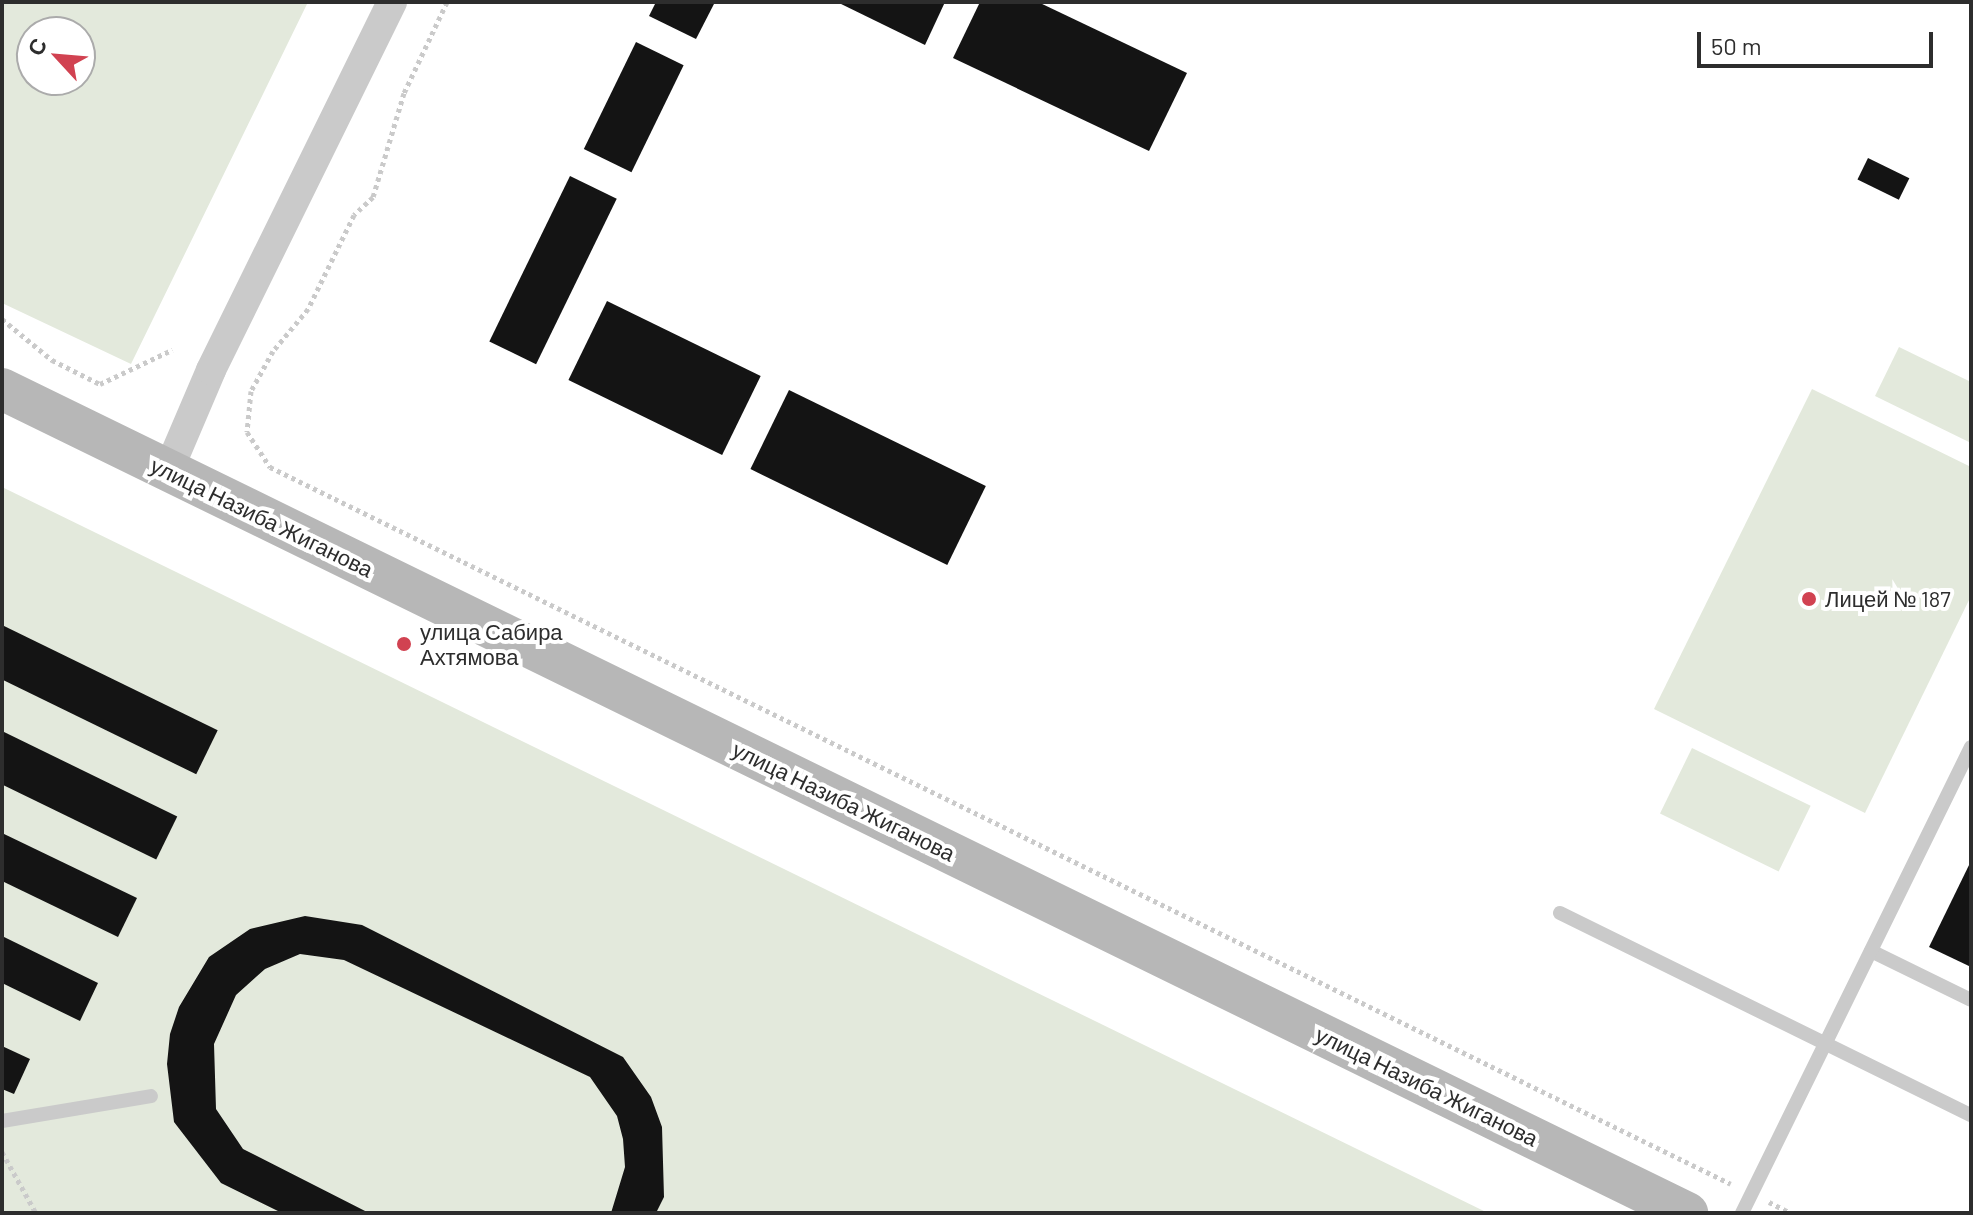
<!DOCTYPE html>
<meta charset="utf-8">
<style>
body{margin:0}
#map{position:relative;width:1973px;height:1215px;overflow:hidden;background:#fff;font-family:Barlow,sans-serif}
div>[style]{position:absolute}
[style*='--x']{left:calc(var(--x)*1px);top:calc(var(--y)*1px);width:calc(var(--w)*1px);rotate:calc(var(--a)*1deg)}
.green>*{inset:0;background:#e3e9dc;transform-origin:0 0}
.building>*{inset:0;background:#141414;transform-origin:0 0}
.path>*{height:5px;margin-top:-2.5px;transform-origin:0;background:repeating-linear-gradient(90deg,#cacaca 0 4px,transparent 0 8px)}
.lane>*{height:14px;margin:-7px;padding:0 7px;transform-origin:7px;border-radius:7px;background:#cacaca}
.street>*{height:30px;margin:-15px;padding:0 15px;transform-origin:15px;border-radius:15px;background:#cacaca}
.secondary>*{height:42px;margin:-21px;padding:0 21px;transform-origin:21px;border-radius:21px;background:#b7b7b7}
.dots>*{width:22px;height:22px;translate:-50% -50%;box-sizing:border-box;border:4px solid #fff;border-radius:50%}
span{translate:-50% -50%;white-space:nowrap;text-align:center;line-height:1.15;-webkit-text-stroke:8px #fff;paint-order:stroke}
.street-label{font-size:22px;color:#2d2d2d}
.poi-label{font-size:22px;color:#2d2d2d}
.left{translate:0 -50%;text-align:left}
.frame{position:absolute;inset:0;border:4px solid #2d2d2d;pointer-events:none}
.north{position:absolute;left:16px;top:16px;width:80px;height:80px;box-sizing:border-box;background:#fff;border:2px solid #ababab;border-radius:50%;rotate:296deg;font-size:22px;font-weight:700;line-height:32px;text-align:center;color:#2d2d2d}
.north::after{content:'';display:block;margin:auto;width:28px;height:36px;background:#d14251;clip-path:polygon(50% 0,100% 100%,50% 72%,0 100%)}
.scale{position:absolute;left:1697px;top:32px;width:236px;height:36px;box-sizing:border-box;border:4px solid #2d2d2d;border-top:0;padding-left:10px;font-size:24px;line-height:28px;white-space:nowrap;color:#2d2d2d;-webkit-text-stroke:6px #fff;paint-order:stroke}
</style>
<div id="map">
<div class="green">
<div style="clip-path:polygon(evenodd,2px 2px,308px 2px,131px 364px,2px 303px,2px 2px,32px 32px,80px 32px,80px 80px,32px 80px,32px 32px)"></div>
<div style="clip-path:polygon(1899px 347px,1971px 382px,1971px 443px,1875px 396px)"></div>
<div style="clip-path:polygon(1812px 389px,1971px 467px,1971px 596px,1865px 813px,1654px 709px)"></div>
<div style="clip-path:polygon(2px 487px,1488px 1213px,2px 1213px)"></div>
<div style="left:1692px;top:748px;width:132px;height:73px;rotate:26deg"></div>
</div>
<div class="building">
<div style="clip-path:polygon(656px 2px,715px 2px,696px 39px,649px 16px)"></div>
<div style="clip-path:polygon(837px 2px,945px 2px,925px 45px)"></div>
<div style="clip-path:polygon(980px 2px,1038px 2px,1187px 73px,1149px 151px,953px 58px)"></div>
<div style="left:636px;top:42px;width:53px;height:119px;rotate:26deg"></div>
<div style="left:1868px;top:158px;width:46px;height:24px;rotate:26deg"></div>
<div style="left:570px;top:176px;width:52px;height:184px;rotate:26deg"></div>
<div style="left:607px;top:301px;width:171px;height:88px;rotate:26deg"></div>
<div style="left:789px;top:390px;width:219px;height:88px;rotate:26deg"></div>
<div style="left:2px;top:625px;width:240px;height:49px;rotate:26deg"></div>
<div style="left:2px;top:731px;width:195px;height:48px;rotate:26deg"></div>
<div style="clip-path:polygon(2px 833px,137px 898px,118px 937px,2px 881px)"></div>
<div style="clip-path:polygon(1971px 861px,1971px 967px,1929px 947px)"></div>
<div style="clip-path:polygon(305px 916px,362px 925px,623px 1057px,651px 1097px,662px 1127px,664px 1197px,656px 1213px,611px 1213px,625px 1167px,623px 1139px,617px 1116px,590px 1077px,344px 960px,300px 954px,265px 969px,236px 995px,214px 1044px,216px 1109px,243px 1149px,369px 1213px,282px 1213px,221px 1183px,174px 1122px,167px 1064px,170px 1034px,179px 1007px,209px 957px,250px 929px)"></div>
<div style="clip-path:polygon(2px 936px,98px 983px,80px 1021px,2px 983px)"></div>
<div style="clip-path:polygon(2px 1046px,30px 1059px,14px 1094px,2px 1089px)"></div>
</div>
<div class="path">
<div style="--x:447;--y:2;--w:101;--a:115.3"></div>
<div style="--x:404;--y:93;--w:109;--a:106.6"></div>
<div style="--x:373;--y:197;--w:26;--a:137"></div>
<div style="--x:354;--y:215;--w:105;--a:116.1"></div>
<div style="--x:308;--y:309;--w:55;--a:129.8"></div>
<div style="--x:273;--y:351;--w:46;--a:118.8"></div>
<div style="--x:251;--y:391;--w:41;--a:95.6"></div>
<div style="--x:247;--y:432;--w:42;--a:56.7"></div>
<div style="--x:270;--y:467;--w:1627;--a:26.14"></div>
<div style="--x:2;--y:319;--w:65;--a:39.4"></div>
<div style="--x:52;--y:360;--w:54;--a:26.6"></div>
<div style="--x:100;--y:384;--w:80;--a:-25.3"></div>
<div style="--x:2;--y:1152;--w:70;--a:60.9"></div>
<div style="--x:1769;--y:1202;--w:25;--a:27"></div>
</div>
<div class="lane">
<div style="--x:1560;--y:913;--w:458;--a:26.2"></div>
<div style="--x:1871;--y:951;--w:111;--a:26.1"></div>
<div style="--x:2;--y:1121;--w:151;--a:-9.5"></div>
<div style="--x:1742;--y:1213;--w:519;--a:-63.83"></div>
</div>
<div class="street">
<div style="--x:168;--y:471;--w:110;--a:-66.9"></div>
<div style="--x:211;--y:370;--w:410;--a:-63.8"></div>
</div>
<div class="secondary">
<div style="--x:2;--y:389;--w:1876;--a:26.06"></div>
</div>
<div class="dots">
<div style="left:1809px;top:599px;background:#d14251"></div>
<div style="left:404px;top:644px;background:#d14251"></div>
</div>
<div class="street-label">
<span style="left:262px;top:517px;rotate:26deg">улица Назиба Жиганова</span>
<span style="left:844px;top:801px;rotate:26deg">улица Назиба Жиганова</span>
<span style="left:1427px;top:1086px;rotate:26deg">улица Назиба Жиганова</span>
</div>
<div class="poi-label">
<span class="left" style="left:1825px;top:599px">Лицей № 187</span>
<span class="left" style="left:420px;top:644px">улица Сабира<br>Ахтямова</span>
</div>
<div class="frame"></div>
<div class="north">С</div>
<div class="scale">50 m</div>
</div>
